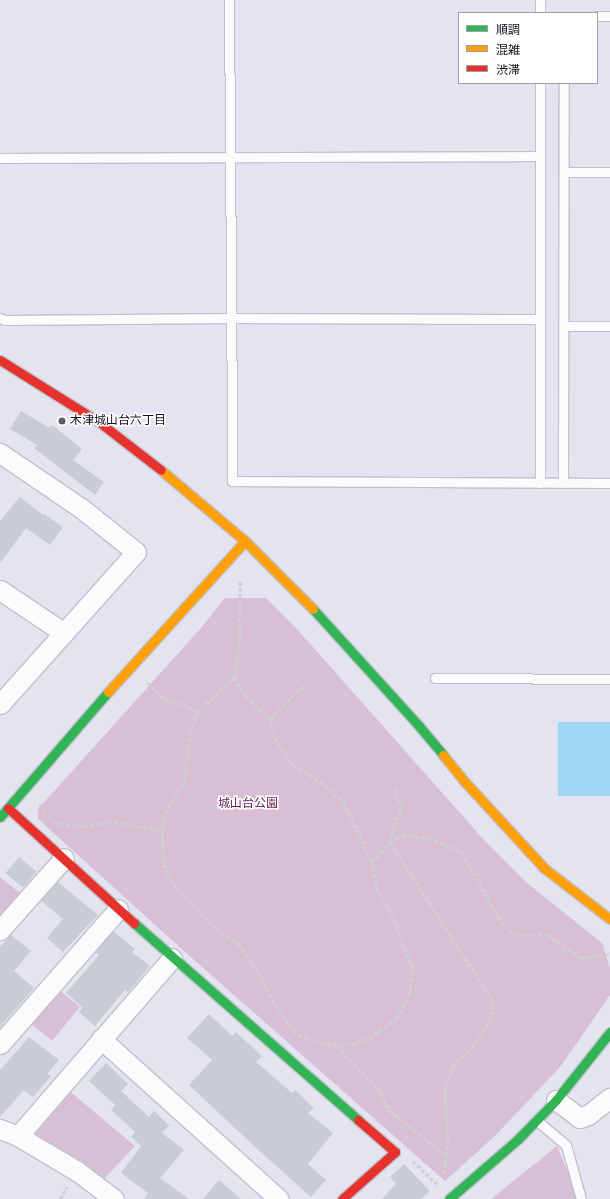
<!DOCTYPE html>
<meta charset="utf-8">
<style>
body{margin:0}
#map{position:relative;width:610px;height:1199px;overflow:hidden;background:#e4e4f1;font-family:"Roboto Condensed","Noto Sans JP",sans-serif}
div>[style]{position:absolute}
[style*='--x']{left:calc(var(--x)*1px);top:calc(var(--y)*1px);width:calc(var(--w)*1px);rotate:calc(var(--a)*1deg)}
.green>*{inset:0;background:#d8bfd6;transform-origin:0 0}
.water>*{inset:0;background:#9fd5f5;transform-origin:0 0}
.building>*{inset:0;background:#c9ccd6;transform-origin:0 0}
.path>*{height:2.5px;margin-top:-1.25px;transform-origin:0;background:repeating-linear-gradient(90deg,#d0d0d4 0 4px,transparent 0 6px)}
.roads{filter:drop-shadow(1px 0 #c1c1cc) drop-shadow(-1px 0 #c1c1cc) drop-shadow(0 1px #c1c1cc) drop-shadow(0 -1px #c1c1cc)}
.lane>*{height:9px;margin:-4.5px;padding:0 4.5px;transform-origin:4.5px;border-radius:4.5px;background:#fbfbfd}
.street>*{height:19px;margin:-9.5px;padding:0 9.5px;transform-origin:9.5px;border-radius:9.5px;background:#fbfbfd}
.fast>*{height:9px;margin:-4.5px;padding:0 4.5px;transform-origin:4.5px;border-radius:4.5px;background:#30b455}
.slow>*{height:9px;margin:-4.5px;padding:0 4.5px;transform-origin:4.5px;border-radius:4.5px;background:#ff9f0a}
.jam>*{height:9px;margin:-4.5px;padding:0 4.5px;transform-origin:4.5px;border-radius:4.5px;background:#e5322d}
.dots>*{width:11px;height:11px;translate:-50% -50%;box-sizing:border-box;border:2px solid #fff;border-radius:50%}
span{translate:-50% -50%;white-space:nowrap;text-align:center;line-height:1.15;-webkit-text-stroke:3px #fff;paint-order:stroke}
.poi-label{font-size:12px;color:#111019}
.left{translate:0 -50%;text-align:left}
.park-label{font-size:12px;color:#641b53}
.legend{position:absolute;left:458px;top:12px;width:140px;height:72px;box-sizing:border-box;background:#fff;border:1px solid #a09fa3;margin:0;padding:5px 7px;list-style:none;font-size:12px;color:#111019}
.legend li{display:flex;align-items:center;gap:8px;height:20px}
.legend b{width:20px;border:1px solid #a09fa3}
</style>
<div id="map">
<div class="green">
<div style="clip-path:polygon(225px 598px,266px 598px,296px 628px,485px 841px,527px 883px,602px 943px,610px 968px,610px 995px,561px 1066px,495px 1136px,445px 1181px,185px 952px,38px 819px,38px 809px,200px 629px)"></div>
<div style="clip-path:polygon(0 877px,20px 893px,0 916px)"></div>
<div style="left:58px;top:989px;width:28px;height:44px;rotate:39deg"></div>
<div style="clip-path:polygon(67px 1089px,135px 1146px,103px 1180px,37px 1137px,35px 1126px)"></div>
<div style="clip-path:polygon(557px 1146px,574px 1187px,577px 1199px,491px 1199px)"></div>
</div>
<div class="water">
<div style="left:558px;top:722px;width:52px;height:74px"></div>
</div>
<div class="building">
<div style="clip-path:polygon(21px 411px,50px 428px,52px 425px,82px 449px,73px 460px,104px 482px,95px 495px,34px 448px,37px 445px,10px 429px)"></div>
<div style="clip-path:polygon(20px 497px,43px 515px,44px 514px,63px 527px,50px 545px,26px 528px,0 563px,0 521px)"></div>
<div style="left:19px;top:857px;width:23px;height:21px;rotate:40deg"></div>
<div style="clip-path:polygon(58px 882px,98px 915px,63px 952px,47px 938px,63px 919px,41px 901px)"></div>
<div style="clip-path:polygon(113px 931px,135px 949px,132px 952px,150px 966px,128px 992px,125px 990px,95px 1026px,79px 1012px,82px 1007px,66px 993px,99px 955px,95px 952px)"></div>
<div style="clip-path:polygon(11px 935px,31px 951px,14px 971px,34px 988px,0 1027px,0 947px)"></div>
<div style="clip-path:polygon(209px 1014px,232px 1036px,236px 1032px,262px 1056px,256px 1062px,292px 1093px,295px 1090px,314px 1108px,308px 1113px,333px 1133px,308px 1164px,326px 1180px,311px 1197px,253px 1145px,189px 1085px,212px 1060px,187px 1038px)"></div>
<div style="clip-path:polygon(29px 1037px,59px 1060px,47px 1074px,51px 1076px,33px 1097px,24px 1090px,0 1117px,0 1070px)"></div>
<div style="clip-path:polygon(106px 1063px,128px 1084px,121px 1091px,149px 1117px,154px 1111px,169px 1125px,162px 1133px,184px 1150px,160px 1178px,189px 1199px,144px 1199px,148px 1193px,121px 1173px,141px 1146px,131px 1137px,135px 1132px,111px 1110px,115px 1105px,89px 1081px)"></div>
<div style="clip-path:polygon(404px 1164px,430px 1191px,421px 1199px,382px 1199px,396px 1184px,390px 1177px)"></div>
<div style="clip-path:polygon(219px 1180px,241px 1199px,203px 1199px)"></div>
</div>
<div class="path">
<div style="--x:234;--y:678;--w:22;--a:56"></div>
<div style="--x:246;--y:696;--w:33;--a:44"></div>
<div style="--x:270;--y:719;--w:13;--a:77"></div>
<div style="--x:273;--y:732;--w:30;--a:62"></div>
<div style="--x:287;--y:758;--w:16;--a:43"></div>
<div style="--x:299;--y:769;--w:25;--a:29"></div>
<div style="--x:321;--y:781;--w:32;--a:44"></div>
<div style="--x:344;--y:803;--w:65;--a:64.6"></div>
<div style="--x:372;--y:862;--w:26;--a:79"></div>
<div style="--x:377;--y:888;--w:36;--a:62"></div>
<div style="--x:394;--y:920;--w:49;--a:68.6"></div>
<div style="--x:412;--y:966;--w:28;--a:94"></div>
<div style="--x:410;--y:994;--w:27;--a:118"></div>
<div style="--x:397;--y:1018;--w:31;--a:142"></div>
<div style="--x:373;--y:1037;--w:19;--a:159"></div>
<div style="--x:355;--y:1044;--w:18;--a:174"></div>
<div style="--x:337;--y:1046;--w:31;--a:-167"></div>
<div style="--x:307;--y:1039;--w:13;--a:-153"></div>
<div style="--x:295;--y:1033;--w:37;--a:-126"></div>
<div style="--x:273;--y:1003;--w:29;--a:-115"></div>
<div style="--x:261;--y:977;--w:39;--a:-125"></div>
<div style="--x:239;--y:945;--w:28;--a:-145"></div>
<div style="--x:216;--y:929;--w:57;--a:-134.3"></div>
<div style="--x:176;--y:888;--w:17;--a:-123"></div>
<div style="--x:167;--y:874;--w:14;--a:-107"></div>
<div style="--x:163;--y:861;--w:30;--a:-92"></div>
<div style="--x:162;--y:831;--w:18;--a:-81"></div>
<div style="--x:165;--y:813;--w:36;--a:-58"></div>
<div style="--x:184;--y:783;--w:50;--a:-83.2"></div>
<div style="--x:190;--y:733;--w:22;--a:-72"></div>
<div style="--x:197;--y:712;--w:50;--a:-42.6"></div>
<div style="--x:234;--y:678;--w:32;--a:-81"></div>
<div style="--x:239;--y:646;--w:65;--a:-89.1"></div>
<div style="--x:147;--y:682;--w:25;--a:43"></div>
<div style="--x:165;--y:699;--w:19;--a:16"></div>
<div style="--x:183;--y:704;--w:16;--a:30"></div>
<div style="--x:270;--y:719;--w:37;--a:-46"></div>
<div style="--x:296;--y:692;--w:12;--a:-35"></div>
<div style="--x:398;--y:789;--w:7;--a:117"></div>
<div style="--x:395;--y:795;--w:14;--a:54"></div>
<div style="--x:403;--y:806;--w:23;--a:113"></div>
<div style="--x:394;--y:827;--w:16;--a:105"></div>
<div style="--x:390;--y:842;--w:187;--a:57"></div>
<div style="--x:492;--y:999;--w:12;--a:85"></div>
<div style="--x:493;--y:1011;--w:14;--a:107"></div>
<div style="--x:489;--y:1024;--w:27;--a:126"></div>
<div style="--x:473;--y:1046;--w:28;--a:134"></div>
<div style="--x:454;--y:1066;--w:23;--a:113"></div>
<div style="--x:445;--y:1087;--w:53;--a:86.8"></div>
<div style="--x:448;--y:1140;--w:36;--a:96"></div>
<div style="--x:39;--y:804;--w:10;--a:53"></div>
<div style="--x:54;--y:822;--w:30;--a:8"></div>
<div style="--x:84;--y:826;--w:30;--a:-9"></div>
<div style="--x:114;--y:821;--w:49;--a:11.8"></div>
<div style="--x:372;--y:862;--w:27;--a:-48"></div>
<div style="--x:390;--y:842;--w:15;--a:-28"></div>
<div style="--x:403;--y:835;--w:26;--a:7"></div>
<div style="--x:429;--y:838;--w:36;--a:23"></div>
<div style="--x:462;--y:852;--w:74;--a:61"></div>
<div style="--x:498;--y:917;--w:24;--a:48"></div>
<div style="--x:514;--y:935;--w:34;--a:0"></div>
<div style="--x:548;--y:935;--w:40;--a:34.9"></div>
<div style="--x:581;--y:958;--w:29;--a:-8"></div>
<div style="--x:337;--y:1046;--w:59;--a:46.4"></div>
<div style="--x:378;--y:1089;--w:25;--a:61"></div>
<div style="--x:390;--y:1111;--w:73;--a:38.3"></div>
<div style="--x:413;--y:1161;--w:33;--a:44"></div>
<div style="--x:60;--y:1199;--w:14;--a:-60"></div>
</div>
<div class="roads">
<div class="lane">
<div style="--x:229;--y:0;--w:481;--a:89.6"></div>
<div style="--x:232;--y:481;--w:378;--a:0.3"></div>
<div style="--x:540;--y:13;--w:13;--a:-90"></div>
<div style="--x:597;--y:16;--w:13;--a:0"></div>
<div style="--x:540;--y:83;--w:400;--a:90"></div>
<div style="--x:0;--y:158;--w:539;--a:-0.21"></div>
<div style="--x:565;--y:172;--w:45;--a:0"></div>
<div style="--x:0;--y:318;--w:5;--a:22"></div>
<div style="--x:5;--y:320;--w:226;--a:-0.5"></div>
<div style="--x:231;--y:318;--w:309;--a:0.2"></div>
<div style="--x:564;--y:326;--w:46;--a:0"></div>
<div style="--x:563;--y:483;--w:400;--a:-89.9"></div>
<div style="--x:435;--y:678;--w:175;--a:0.3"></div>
<div style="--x:536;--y:1120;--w:39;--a:40"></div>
<div style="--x:566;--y:1145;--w:56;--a:74.5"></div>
</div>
<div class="street">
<div style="--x:0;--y:453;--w:98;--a:34.2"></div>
<div style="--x:81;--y:508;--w:70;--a:38.7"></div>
<div style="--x:136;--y:552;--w:204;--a:131.8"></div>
<div style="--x:0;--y:590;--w:77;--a:33.9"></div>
<div style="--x:0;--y:930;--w:96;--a:-48.4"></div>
<div style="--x:101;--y:1039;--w:239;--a:42"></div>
<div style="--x:0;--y:1044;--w:179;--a:-48.8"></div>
<div style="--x:556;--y:1100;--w:30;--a:37"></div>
<div style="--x:580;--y:1118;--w:9;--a:-21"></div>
<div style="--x:588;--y:1115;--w:28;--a:-38"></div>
<div style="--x:0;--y:1129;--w:19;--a:21"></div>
<div style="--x:18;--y:1136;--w:69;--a:30.7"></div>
<div style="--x:77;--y:1171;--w:46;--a:37.1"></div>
<div style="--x:18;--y:1136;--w:235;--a:-49.1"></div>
</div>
<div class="fast">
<div style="--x:313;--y:609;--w:158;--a:47.8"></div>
<div style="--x:419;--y:726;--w:38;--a:50"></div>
<div style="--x:0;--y:817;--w:165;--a:-49.2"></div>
<div style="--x:134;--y:923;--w:298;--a:41.3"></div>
<div style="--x:449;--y:1199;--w:91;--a:-41"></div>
<div style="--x:518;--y:1139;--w:54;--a:-45.7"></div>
<div style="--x:556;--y:1100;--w:87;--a:-51.5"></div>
</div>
<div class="slow">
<div style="--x:161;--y:470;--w:110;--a:40.2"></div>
<div style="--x:245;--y:541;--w:96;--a:45"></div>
<div style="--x:108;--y:692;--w:204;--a:-47.8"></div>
<div style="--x:443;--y:755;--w:35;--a:51"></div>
<div style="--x:465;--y:782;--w:117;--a:47.4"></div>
<div style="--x:544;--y:868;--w:83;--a:37.7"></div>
</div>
<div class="jam">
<div style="--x:0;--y:360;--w:117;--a:32.1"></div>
<div style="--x:99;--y:422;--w:78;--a:37.7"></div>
<div style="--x:8;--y:808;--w:171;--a:42.4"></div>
<div style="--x:342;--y:1199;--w:71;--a:-41.6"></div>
<div style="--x:395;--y:1152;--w:49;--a:-139.1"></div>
</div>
</div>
<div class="dots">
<div style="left:62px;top:421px;background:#5b5a65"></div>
</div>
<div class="poi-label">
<span class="left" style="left:70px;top:421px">木津城山台六丁目</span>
</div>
<div class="park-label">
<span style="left:248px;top:804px">城山台公園</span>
</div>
<ul class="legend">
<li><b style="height:5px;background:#30b455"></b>順調</li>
<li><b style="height:5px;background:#ff9f0a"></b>混雑</li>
<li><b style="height:5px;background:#e5322d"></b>渋滞</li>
</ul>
</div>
